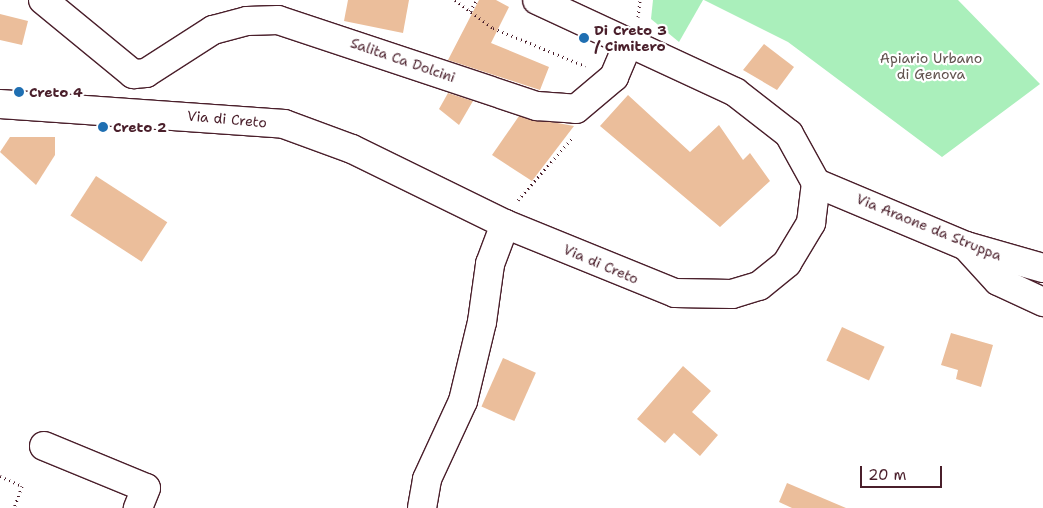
<!DOCTYPE html>
<style>
body{margin:0}
#map{position:relative;width:1043px;height:508px;overflow:hidden;background:#fff;font-family:"Shantell Sans",sans-serif}
div>[style]{position:absolute}
[style*='--x']{left:calc(var(--x)*1px);top:calc(var(--y)*1px);width:calc(var(--w)*1px);rotate:calc(var(--a)*1deg)}
.green>*{inset:0;background:#aaefbb}
.building>*{inset:0;background:#ebbe9b;transform-origin:0 0}
.path>*{height:3px;margin-top:-1.5px;transform-origin:0;background:repeating-linear-gradient(90deg,#4a1f2b 0 1px,transparent 0 5px)}
.roads{filter:drop-shadow(1px 0 #4a1f2b) drop-shadow(-1px 0 #4a1f2b) drop-shadow(0 1px #4a1f2b) drop-shadow(0 -1px #4a1f2b)}
.minor>*{height:28px;margin:-14px;padding:0 14px;transform-origin:14px;border-radius:14px;background:#fff}
.major>*{height:28px;margin:-14px;padding:0 14px;transform-origin:14px;border-radius:14px;background:#fff}
.dots>*{width:14px;height:14px;translate:-50% -50%;box-sizing:border-box;border:2px solid #fff;border-radius:50%}
span{translate:-50% -50%;white-space:nowrap;text-align:center;line-height:1.15;-webkit-text-stroke:4.5px #fff;paint-order:stroke}
.poi-label{font-size:14px;color:#4a1f2b;font-weight:700}
.left{translate:0 -50%;text-align:left}
.park-label{font-size:14px;color:#62534f}
.street-label{font-size:14px;color:#4a1f2b}
.scale{position:absolute;left:860px;top:466px;width:82px;height:22px;box-sizing:border-box;border:2px solid #4a1f2b;border-top:0;padding-left:6px;font-size:15px;line-height:18px;white-space:nowrap;color:#4a1f2b;-webkit-text-stroke:4px #fff;paint-order:stroke}
</style>
<div id="map">
<div class="green">
<div style="clip-path:polygon(653px 0,703px 0,679px 42px,651px 19px)"></div>
<div style="clip-path:polygon(704px 0,958px 0,1040px 84px,942px 157px,788px 42px)"></div>
</div>
<div class="building">
<div style="clip-path:polygon(348px 0,409px 0,403px 33px,344px 21px)"></div>
<div style="clip-path:polygon(479px 0,496px 0,509px 7px,491px 43px,549px 67px,540px 90px,448px 60px)"></div>
<div style="clip-path:polygon(0 14px,28px 21px,22px 45px,0 40px)"></div>
<div style="clip-path:polygon(764px 44px,794px 67px,777px 90px,743px 70px)"></div>
<div style="clip-path:polygon(448px 93px,473px 101px,459px 125px,439px 109px)"></div>
<div style="clip-path:polygon(628px 95px,690px 152px,719px 125px,743px 160px,750px 153px,770px 181px,720px 227px,600px 126px)"></div>
<div style="clip-path:polygon(519px 116px,574px 126px,532px 181px,492px 155px)"></div>
<div style="clip-path:polygon(10px 137px,55px 137px,55px 155px,36px 185px,0 152px)"></div>
<div style="left:96px;top:176px;width:85px;height:47px;rotate:33deg"></div>
<div style="left:842px;top:327px;width:47px;height:37px;rotate:25deg"></div>
<div style="clip-path:polygon(951px 333px,993px 345px,981px 387px,956px 379px,958px 370px,941px 365px)"></div>
<div style="left:503px;top:358px;width:36px;height:53px;rotate:24deg"></div>
<div style="clip-path:polygon(683px 366px,711px 391px,692px 412px,718px 435px,700px 456px,674px 433px,665px 443px,637px 419px)"></div>
<div style="clip-path:polygon(787px 483px,846px 508px,792px 508px,779px 502px)"></div>
</div>
<div class="path">
<div style="--x:455;--y:0;--w:47;--a:36.4"></div>
<div style="--x:493;--y:28;--w:100;--a:22.4"></div>
<div style="--x:470;--y:11;--w:13;--a:-58"></div>
<div style="--x:638;--y:17;--w:17;--a:-83"></div>
<div style="--x:518;--y:200;--w:84;--a:-48.9"></div>
<div style="--x:0;--y:476;--w:24;--a:24"></div>
<div style="--x:22;--y:486;--w:23;--a:110"></div>
</div>
<div class="roads">
<div class="minor">
<div style="--x:43;--y:0;--w:117;--a:39.4"></div>
<div style="--x:133;--y:74;--w:13;--a:-4"></div>
<div style="--x:146;--y:73;--w:80;--a:-32.7"></div>
<div style="--x:213;--y:30;--w:35;--a:-15"></div>
<div style="--x:247;--y:21;--w:31;--a:-2"></div>
<div style="--x:278;--y:20;--w:273;--a:18.4"></div>
<div style="--x:537;--y:106;--w:39;--a:4"></div>
<div style="--x:576;--y:109;--w:50;--a:-40.1"></div>
<div style="--x:614;--y:77;--w:38;--a:-67"></div>
<div style="--x:816;--y:183;--w:163;--a:22.8"></div>
<div style="--x:966;--y:246;--w:80;--a:15.9"></div>
<div style="--x:966;--y:246;--w:47;--a:47.6"></div>
<div style="--x:998;--y:281;--w:50;--a:25"></div>
<div style="--x:44;--y:446;--w:110;--a:22.4"></div>
<div style="--x:146;--y:488;--w:22;--a:112"></div>
<div style="--x:422;--y:508;--w:29;--a:-80"></div>
<div style="--x:427;--y:479;--w:86;--a:-65.2"></div>
<div style="--x:463;--y:401;--w:81;--a:-76.5"></div>
<div style="--x:482;--y:322;--w:59;--a:-82.1"></div>
<div style="--x:490;--y:264;--w:43;--a:-69.4"></div>
</div>
<div class="major">
<div style="--x:0;--y:104;--w:285;--a:4"></div>
<div style="--x:284;--y:124;--w:72;--a:20.2"></div>
<div style="--x:352;--y:149;--w:170;--a:26.1"></div>
<div style="--x:505;--y:224;--w:183;--a:22.1"></div>
<div style="--x:675;--y:293;--w:57;--a:1"></div>
<div style="--x:732;--y:294;--w:28;--a:-17"></div>
<div style="--x:759;--y:286;--w:36;--a:-39"></div>
<div style="--x:787;--y:263;--w:47;--a:-59"></div>
<div style="--x:811;--y:223;--w:40;--a:-82.9"></div>
<div style="--x:816;--y:183;--w:56;--a:-118.9"></div>
<div style="--x:789;--y:134;--w:68;--a:-142.1"></div>
<div style="--x:735;--y:92;--w:218;--a:-155.1"></div>
</div>
</div>
<div class="dots">
<div style="left:584px;top:38px;background:#1f6fb2"></div>
<div style="left:19px;top:92px;background:#1f6fb2"></div>
<div style="left:103px;top:127px;background:#1f6fb2"></div>
</div>
<div class="poi-label">
<span class="left" style="left:594px;top:38px">Di Creto 3<br>/ Cimitero</span>
<span class="left" style="left:29px;top:92px">Creto 4</span>
<span class="left" style="left:113px;top:127px">Creto 2</span>
</div>
<div class="park-label">
<span style="left:931px;top:66px">Apiario Urbano<br>di Genova</span>
</div>
<div class="street-label">
<span style="left:403px;top:60px;rotate:19deg">Salita Ca Dolcini</span>
<span style="left:227px;top:119px;rotate:5deg">Via di Creto</span>
<span style="left:929px;top:227px;rotate:22deg">Via Araone da Struppa</span>
<span style="left:601px;top:264px;rotate:23deg">Via di Creto</span>
</div>
<div class="scale">20 m</div>
</div>
